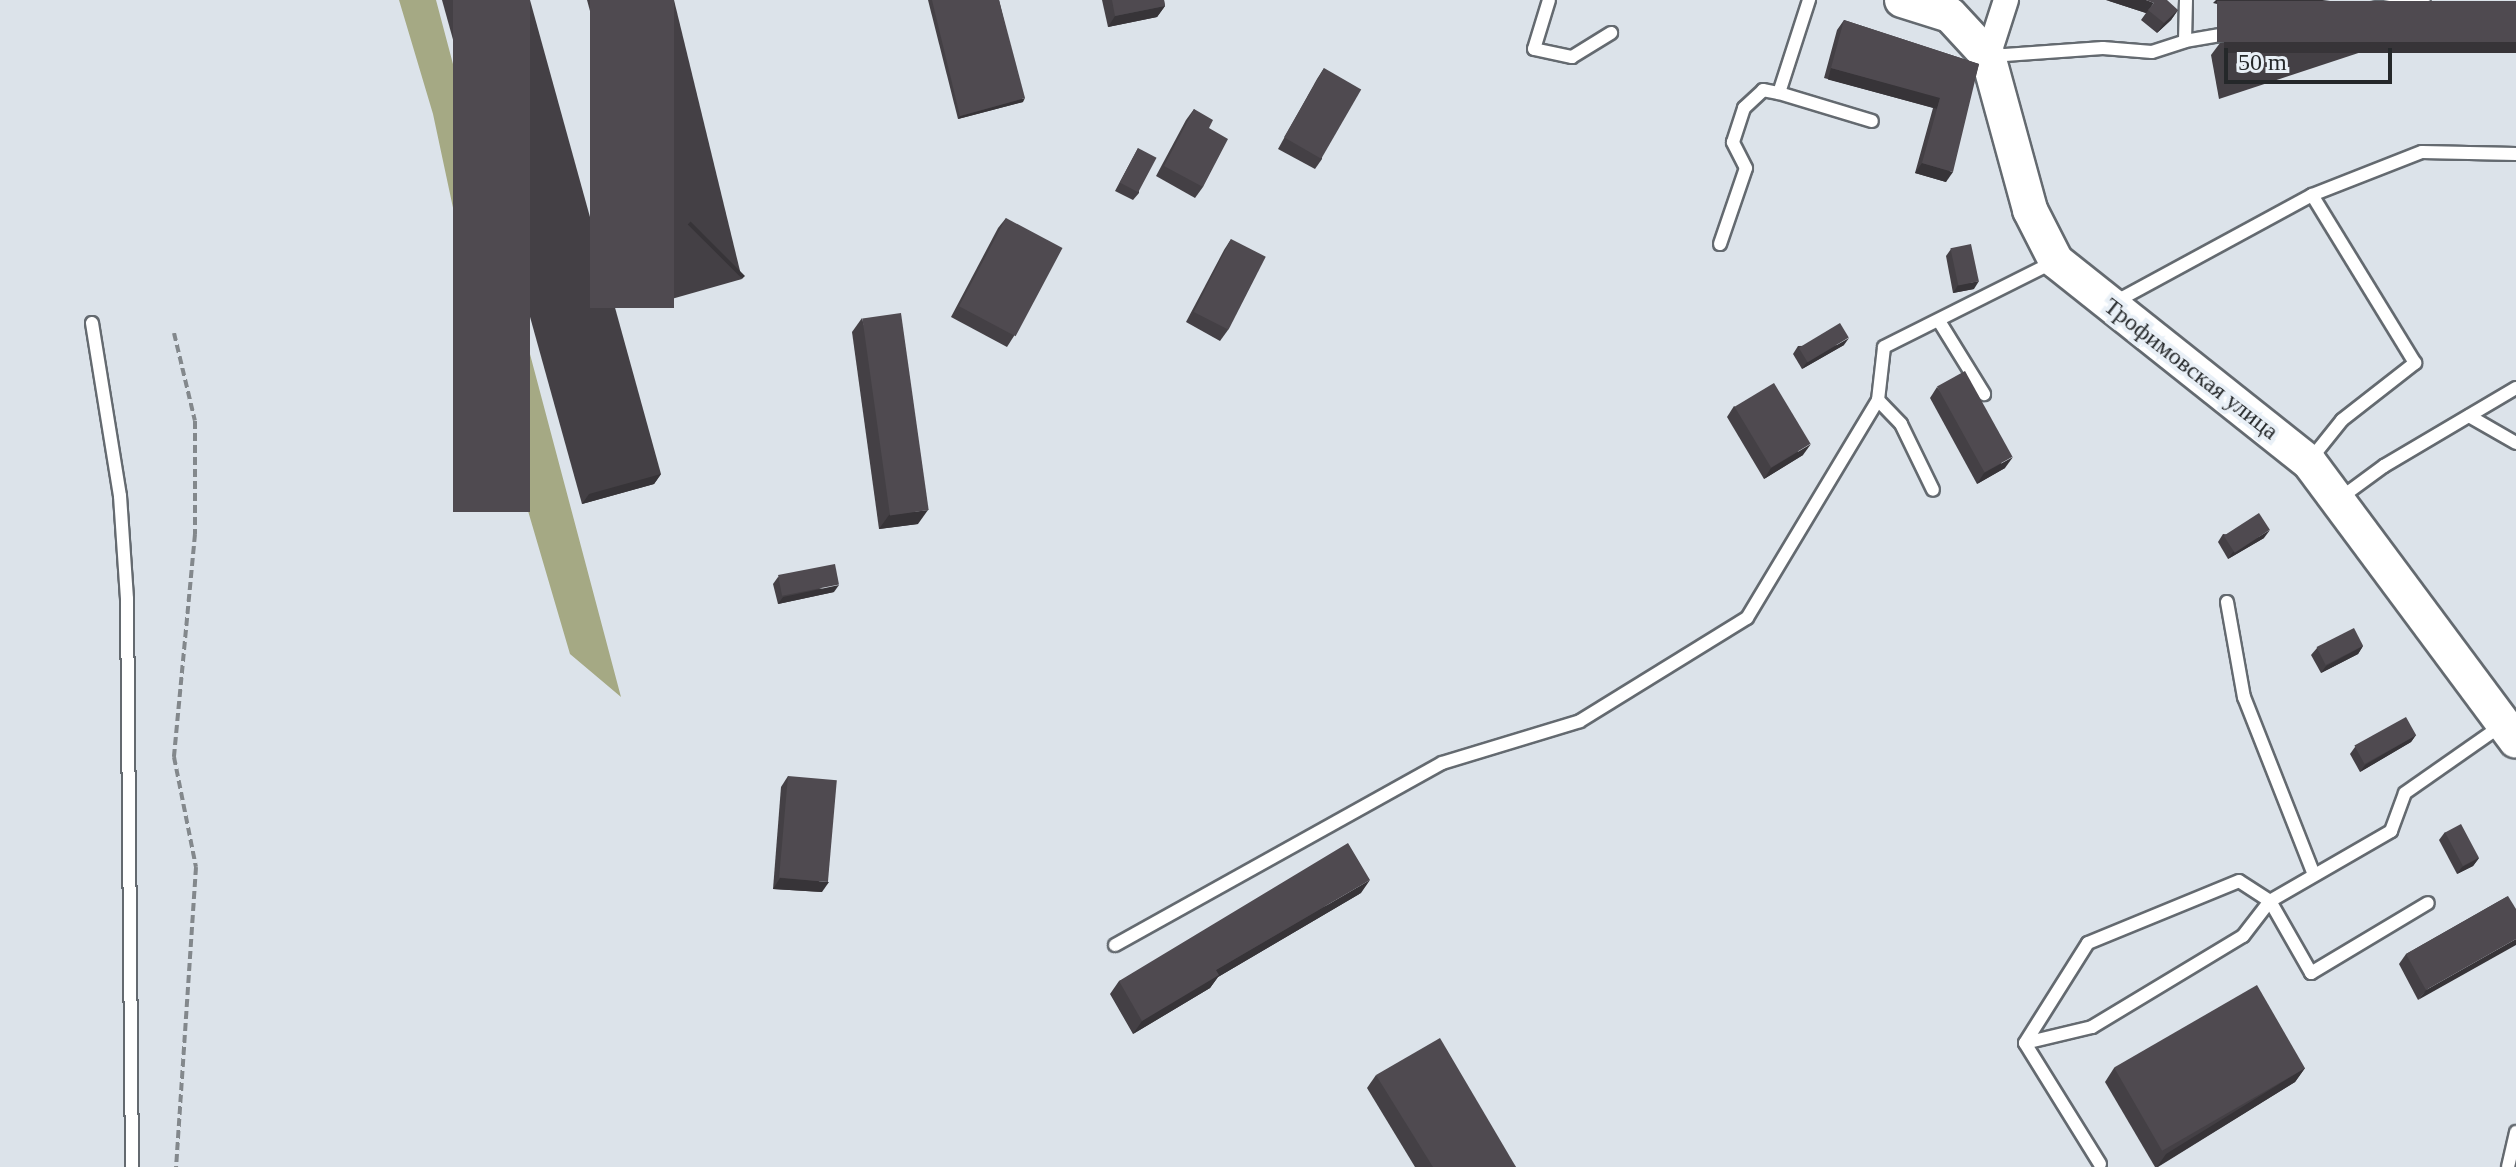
<!DOCTYPE html>
<meta charset="utf-8">
<style>
body{margin:0}
#map{position:relative;width:2516px;height:1167px;overflow:hidden;background:#dce3ea;font-family:"Times New Roman",serif}
div>[style]{position:absolute}
[style*='--x']{left:calc(var(--x)*1px);top:calc(var(--y)*1px);width:calc(var(--w)*1px);rotate:calc(var(--a)*1deg)}
.forest>*{inset:0;background:#a5a984}
.path>*{height:4px;margin-top:-2px;transform-origin:0;background:repeating-linear-gradient(90deg,#83888c 0 8px,transparent 0 12px)}
.roads{filter:drop-shadow(2px 0 #646a70) drop-shadow(-2px 0 #646a70) drop-shadow(0 2px #646a70) drop-shadow(0 -2px #646a70)}
.lane>*{height:12px;margin:-6px;padding:0 6px;transform-origin:6px;border-radius:6px;background:#fff}
.street>*{height:24px;margin:-12px;padding:0 12px;transform-origin:12px;border-radius:12px;background:#fff}
.secondary>*{height:34px;margin:-17px;padding:0 17px;transform-origin:17px;border-radius:17px;background:#fff}
.wall>*{inset:0;background:#444045}
.shaded-wall>*{inset:0;background:#373438;transform-origin:0 0}
.building>*{inset:0;background:#4f4a50;transform-origin:0 0}
span{translate:-50% -50%;white-space:nowrap;text-align:center;line-height:1.15;-webkit-text-stroke:8px #e9f0f7;paint-order:stroke}
.street-label{font-size:24px;color:#25282a}
.scale{position:absolute;left:2224px;top:48px;width:168px;height:36px;box-sizing:border-box;border:4px solid #25282a;border-top:0;padding-left:10px;font-size:24px;line-height:28px;white-space:nowrap;color:#25282a;-webkit-text-stroke:6px #e9f0f7;paint-order:stroke}
</style>
<div id="map">
<div class="forest">
<div style="clip-path:polygon(399px 0,436px 0,621px 697px,570px 654px,516px 470px,514px 421px,493px 383px,480px 278px,459px 236px,433px 114px)"></div>
</div>
<div class="path">
<div style="--x:174;--y:333;--w:90;--a:76.6"></div>
<div style="--x:195;--y:421;--w:113;--a:90"></div>
<div style="--x:195;--y:534;--w:224;--a:95.4"></div>
<div style="--x:174;--y:757;--w:112;--a:78.7"></div>
<div style="--x:196;--y:867;--w:301;--a:93.8"></div>
</div>
<div class="roads">
<div class="lane">
<div style="--x:1549;--y:0;--w:51;--a:107"></div>
<div style="--x:1534;--y:49;--w:39;--a:12"></div>
<div style="--x:1572;--y:57;--w:46;--a:-31.6"></div>
<div style="--x:1809;--y:0;--w:98;--a:107.9"></div>
<div style="--x:1779;--y:93;--w:97;--a:16.8"></div>
<div style="--x:2185;--y:41;--w:242;--a:-9.7"></div>
<div style="--x:1991;--y:56;--w:112;--a:-4.1"></div>
<div style="--x:2103;--y:48;--w:49;--a:4.7"></div>
<div style="--x:2152;--y:52;--w:35;--a:-18"></div>
<div style="--x:2185;--y:41;--w:41;--a:-88.6"></div>
<div style="--x:1720;--y:244;--w:80;--a:-71.1"></div>
<div style="--x:1746;--y:168;--w:29;--a:-117"></div>
<div style="--x:1733;--y:142;--w:36;--a:-72"></div>
<div style="--x:1744;--y:108;--w:26;--a:-43"></div>
<div style="--x:1763;--y:90;--w:16;--a:11"></div>
<div style="--x:2115;--y:302;--w:224;--a:-28.5"></div>
<div style="--x:2312;--y:195;--w:118;--a:-21.4"></div>
<div style="--x:2422;--y:152;--w:94;--a:1.2"></div>
<div style="--x:1939;--y:321;--w:86;--a:58.3"></div>
<div style="--x:92;--y:323;--w:175;--a:80.8"></div>
<div style="--x:120;--y:496;--w:103;--a:86.1"></div>
<div style="--x:127;--y:599;--w:568;--a:89.5"></div>
<div style="--x:1878;--y:400;--w:33;--a:46"></div>
<div style="--x:1901;--y:424;--w:73;--a:64.1"></div>
<div style="--x:2469;--y:416;--w:54;--a:29.9"></div>
<div style="--x:2310;--y:460;--w:51;--a:-51.3"></div>
<div style="--x:2342;--y:420;--w:93;--a:-38"></div>
<div style="--x:2415;--y:363;--w:197;--a:-121.5"></div>
<div style="--x:2339;--y:499;--w:56;--a:-36.3"></div>
<div style="--x:2384;--y:466;--w:153;--a:-30.6"></div>
<div style="--x:2227;--y:602;--w:97;--a:79.9"></div>
<div style="--x:2244;--y:697;--w:191;--a:68.5"></div>
<div style="--x:1115;--y:945;--w:374;--a:-29.1"></div>
<div style="--x:1442;--y:763;--w:144;--a:-16.9"></div>
<div style="--x:1580;--y:721;--w:196;--a:-31.7"></div>
<div style="--x:1747;--y:618;--w:254;--a:-59"></div>
<div style="--x:1878;--y:400;--w:53;--a:-83.5"></div>
<div style="--x:1884;--y:347;--w:190;--a:-26.6"></div>
<div style="--x:2025;--y:1043;--w:69;--a:-13.4"></div>
<div style="--x:2092;--y:1027;--w:176;--a:-31.1"></div>
<div style="--x:2243;--y:936;--w:44;--a:-52.4"></div>
<div style="--x:2270;--y:901;--w:140;--a:-30"></div>
<div style="--x:2391;--y:831;--w:40;--a:-69.8"></div>
<div style="--x:2405;--y:793;--w:118;--a:-35"></div>
<div style="--x:2100;--y:1164;--w:142;--a:-121.8"></div>
<div style="--x:2025;--y:1043;--w:118;--a:-57.8"></div>
<div style="--x:2088;--y:943;--w:163;--a:-22.3"></div>
<div style="--x:2239;--y:881;--w:37;--a:33"></div>
<div style="--x:2270;--y:901;--w:83;--a:60.3"></div>
<div style="--x:2311;--y:973;--w:136;--a:-30.9"></div>
<div style="--x:2508;--y:1167;--w:36;--a:-77"></div>
</div>
<div class="street">
<div style="--x:1988;--y:56;--w:59;--a:-72.2"></div>
</div>
<div class="secondary">
<div style="--x:1902;--y:0;--w:50;--a:17.4"></div>
<div style="--x:1950;--y:15;--w:56;--a:47.2"></div>
<div style="--x:1988;--y:56;--w:160;--a:74.7"></div>
<div style="--x:2030;--y:210;--w:57;--a:63"></div>
<div style="--x:2056;--y:261;--w:323;--a:38.5"></div>
<div style="--x:2309;--y:462;--w:347;--a:53.4"></div>
</div>
</div>
<div class="wall">
<div style="clip-path:polygon(442px 0,530px 0,661px 474px,654px 484px,582px 504px)"></div>
<div style="clip-path:polygon(587px 0,674px 0,742px 279px,668px 300px)"></div>
<div style="clip-path:polygon(928px 0,999px 0,1023px 102px,958px 119px)"></div>
<div style="clip-path:polygon(1102px 0,1164px 0,1165px 6px,1157px 17px,1108px 27px)"></div>
<div style="clip-path:polygon(2106px 0,2178px 10px,2171px 20px,2157px 33px,2141px 20px,2146px 13px)"></div>
<div style="clip-path:polygon(2516px 1px,2219px 99px,2211px 55px,2220px 43px)"></div>
<div style="clip-path:polygon(1844px 20px,1979px 64px,1946px 182px,1915px 173px,1933px 108px,1824px 78px,1837px 30px)"></div>
<div style="clip-path:polygon(1324px 68px,1322px 159px,1315px 169px,1278px 149px,1317px 79px)"></div>
<div style="clip-path:polygon(1194px 109px,1209px 128px,1203px 187px,1195px 198px,1156px 176px,1186px 120px)"></div>
<div style="clip-path:polygon(1138px 148px,1139px 193px,1133px 200px,1115px 191px)"></div>
<div style="clip-path:polygon(1006px 218px,1014px 336px,1007px 347px,951px 317px,998px 228px)"></div>
<div style="clip-path:polygon(1231px 239px,1228px 330px,1220px 341px,1186px 322px,1224px 250px)"></div>
<div style="clip-path:polygon(1951px 249px,1974px 289px,1953px 293px,1946px 256px)"></div>
<div style="clip-path:polygon(862px 318px,918px 524px,879px 529px,852px 332px)"></div>
<div style="clip-path:polygon(1844px 345px,1802px 369px,1793px 354px,1798px 346px)"></div>
<div style="clip-path:polygon(1937px 387px,2005px 468px,1977px 484px,1930px 398px)"></div>
<div style="clip-path:polygon(1734px 406px,1803px 455px,1764px 479px,1727px 417px)"></div>
<div style="clip-path:polygon(2223px 534px,2264px 538px,2228px 559px,2218px 542px)"></div>
<div style="clip-path:polygon(778px 577px,834px 592px,778px 604px,773px 584px)"></div>
<div style="clip-path:polygon(2363px 646px,2358px 654px,2321px 673px,2311px 655px,2317px 648px)"></div>
<div style="clip-path:polygon(2416px 735px,2411px 742px,2360px 772px,2350px 754px,2355px 747px)"></div>
<div style="clip-path:polygon(788px 776px,822px 892px,773px 889px,781px 787px)"></div>
<div style="clip-path:polygon(2445px 832px,2479px 858px,2473px 866px,2457px 874px,2439px 840px)"></div>
<div style="clip-path:polygon(1361px 893px,1218px 977px,1210px 988px,1133px 1034px,1110px 994px,1119px 981px)"></div>
<div style="clip-path:polygon(2508px 896px,2418px 1000px,2399px 964px,2406px 954px)"></div>
<div style="clip-path:polygon(2114px 1068px,2305px 1068px,2295px 1082px,2158px 1167px,2155px 1167px,2105px 1082px)"></div>
<div style="clip-path:polygon(1376px 1075px,1516px 1167px,1415px 1167px,1367px 1088px)"></div>
</div>
<div class="shaded-wall">
<div style="clip-path:polygon(2106px 0,2146px 0,2154px 3px,2146px 13px)"></div>
<div style="clip-path:polygon(2216px 0,2330px 0,2246px 11px,2213px 3px)"></div>
<div style="clip-path:polygon(1165px 6px,1157px 17px,1108px 27px,1115px 16px)"></div>
<div style="clip-path:polygon(2178px 10px,2171px 20px,2157px 33px,2164px 23px)"></div>
<div style="left:2516px;top:42px;width:11px;height:292px;rotate:90deg"></div>
<div style="left:1831px;top:68px;width:113px;height:12px;rotate:15deg"></div>
<div style="clip-path:polygon(1025px 98px,1023px 102px,958px 119px,960px 116px)"></div>
<div style="clip-path:polygon(1922px 163px,1953px 172px,1946px 182px,1915px 173px)"></div>
<div style="left:745px;top:276px;width:4px;height:77px;rotate:135deg"></div>
<div style="clip-path:polygon(1979px 281px,1974px 289px,1953px 293px,1958px 285px)"></div>
<div style="clip-path:polygon(1849px 338px,1844px 345px,1802px 369px,1807px 362px)"></div>
<div style="clip-path:polygon(1811px 444px,1803px 455px,1764px 479px,1771px 468px)"></div>
<div style="clip-path:polygon(2013px 457px,2005px 468px,1977px 484px,1984px 473px)"></div>
<div style="clip-path:polygon(661px 474px,654px 484px,582px 504px,589px 494px)"></div>
<div style="clip-path:polygon(928px 510px,918px 524px,879px 529px,889px 515px)"></div>
<div style="clip-path:polygon(2270px 530px,2264px 538px,2228px 559px,2233px 552px)"></div>
<div style="clip-path:polygon(839px 585px,834px 592px,778px 604px,783px 597px)"></div>
<div style="clip-path:polygon(2363px 646px,2358px 654px,2321px 673px,2326px 666px)"></div>
<div style="clip-path:polygon(2416px 735px,2411px 742px,2360px 772px,2365px 765px)"></div>
<div style="clip-path:polygon(2479px 858px,2473px 866px,2457px 874px,2462px 867px)"></div>
<div style="clip-path:polygon(780px 878px,829px 882px,822px 892px,773px 889px)"></div>
<div style="clip-path:polygon(1370px 880px,1361px 893px,1218px 977px,1210px 988px,1133px 1034px,1142px 1021px,1216px 970px)"></div>
<div style="clip-path:polygon(2516px 939px,2516px 945px,2418px 1000px,2426px 990px)"></div>
<div style="clip-path:polygon(2305px 1068px,2295px 1082px,2157px 1167px,2166px 1154px)"></div>
</div>
<div class="building">
<div style="left:453px;top:0;width:77px;height:512px"></div>
<div style="left:590px;top:0;width:84px;height:308px"></div>
<div style="clip-path:polygon(932px 0,999px 0,1025px 98px,960px 116px)"></div>
<div style="clip-path:polygon(1112px 0,1164px 0,1165px 6px,1115px 16px)"></div>
<div style="clip-path:polygon(2146px 0,2167px 0,2178px 10px,2164px 23px,2148px 10px,2154px 3px)"></div>
<div style="left:2516px;top:1px;width:41px;height:299px;rotate:90deg"></div>
<div style="clip-path:polygon(1844px 20px,1979px 64px,1953px 172px,1922px 163px,1940px 98px,1831px 68px)"></div>
<div style="left:1324px;top:68px;width:43px;height:80px;rotate:30deg"></div>
<div style="clip-path:polygon(1194px 109px,1213px 120px,1209px 128px,1228px 139px,1203px 187px,1164px 166px)"></div>
<div style="left:1138px;top:148px;width:21px;height:39px;rotate:28deg"></div>
<div style="left:1006px;top:218px;width:64px;height:100px;rotate:28deg"></div>
<div style="left:1231px;top:239px;width:39px;height:82px;rotate:27deg"></div>
<div style="left:1971px;top:244px;width:38px;height:21px;rotate:78deg"></div>
<div style="left:901px;top:313px;width:199px;height:39px;rotate:82deg"></div>
<div style="left:1840px;top:323px;width:17px;height:48px;rotate:59deg"></div>
<div style="left:1965px;top:371px;width:98px;height:32px;rotate:61deg"></div>
<div style="left:1774px;top:383px;width:71px;height:46px;rotate:59deg"></div>
<div style="left:2259px;top:513px;width:20px;height:42px;rotate:57deg"></div>
<div style="left:835px;top:564px;width:21px;height:58px;rotate:79deg"></div>
<div style="left:2354px;top:628px;width:20px;height:42px;rotate:63deg"></div>
<div style="left:2406px;top:717px;width:21px;height:59px;rotate:61deg"></div>
<div style="left:788px;top:776px;width:49px;height:102px;rotate:5deg"></div>
<div style="left:2461px;top:824px;width:38px;height:18px;rotate:62deg"></div>
<div style="clip-path:polygon(1348px 843px,1370px 880px,1216px 970px,1219px 975px,1142px 1021px,1119px 981px)"></div>
<div style="clip-path:polygon(2508px 896px,2516px 909px,2516px 939px,2426px 990px,2406px 954px)"></div>
<div style="left:2257px;top:985px;width:96px;height:165px;rotate:60deg"></div>
<div style="clip-path:polygon(1440px 1038px,1516px 1167px,1433px 1167px,1376px 1075px)"></div>
</div>
<div class="street-label">
<span style="left:2191px;top:369px;rotate:38deg">Трофимовская улица</span>
</div>
<div class="scale">50 m</div>
</div>
